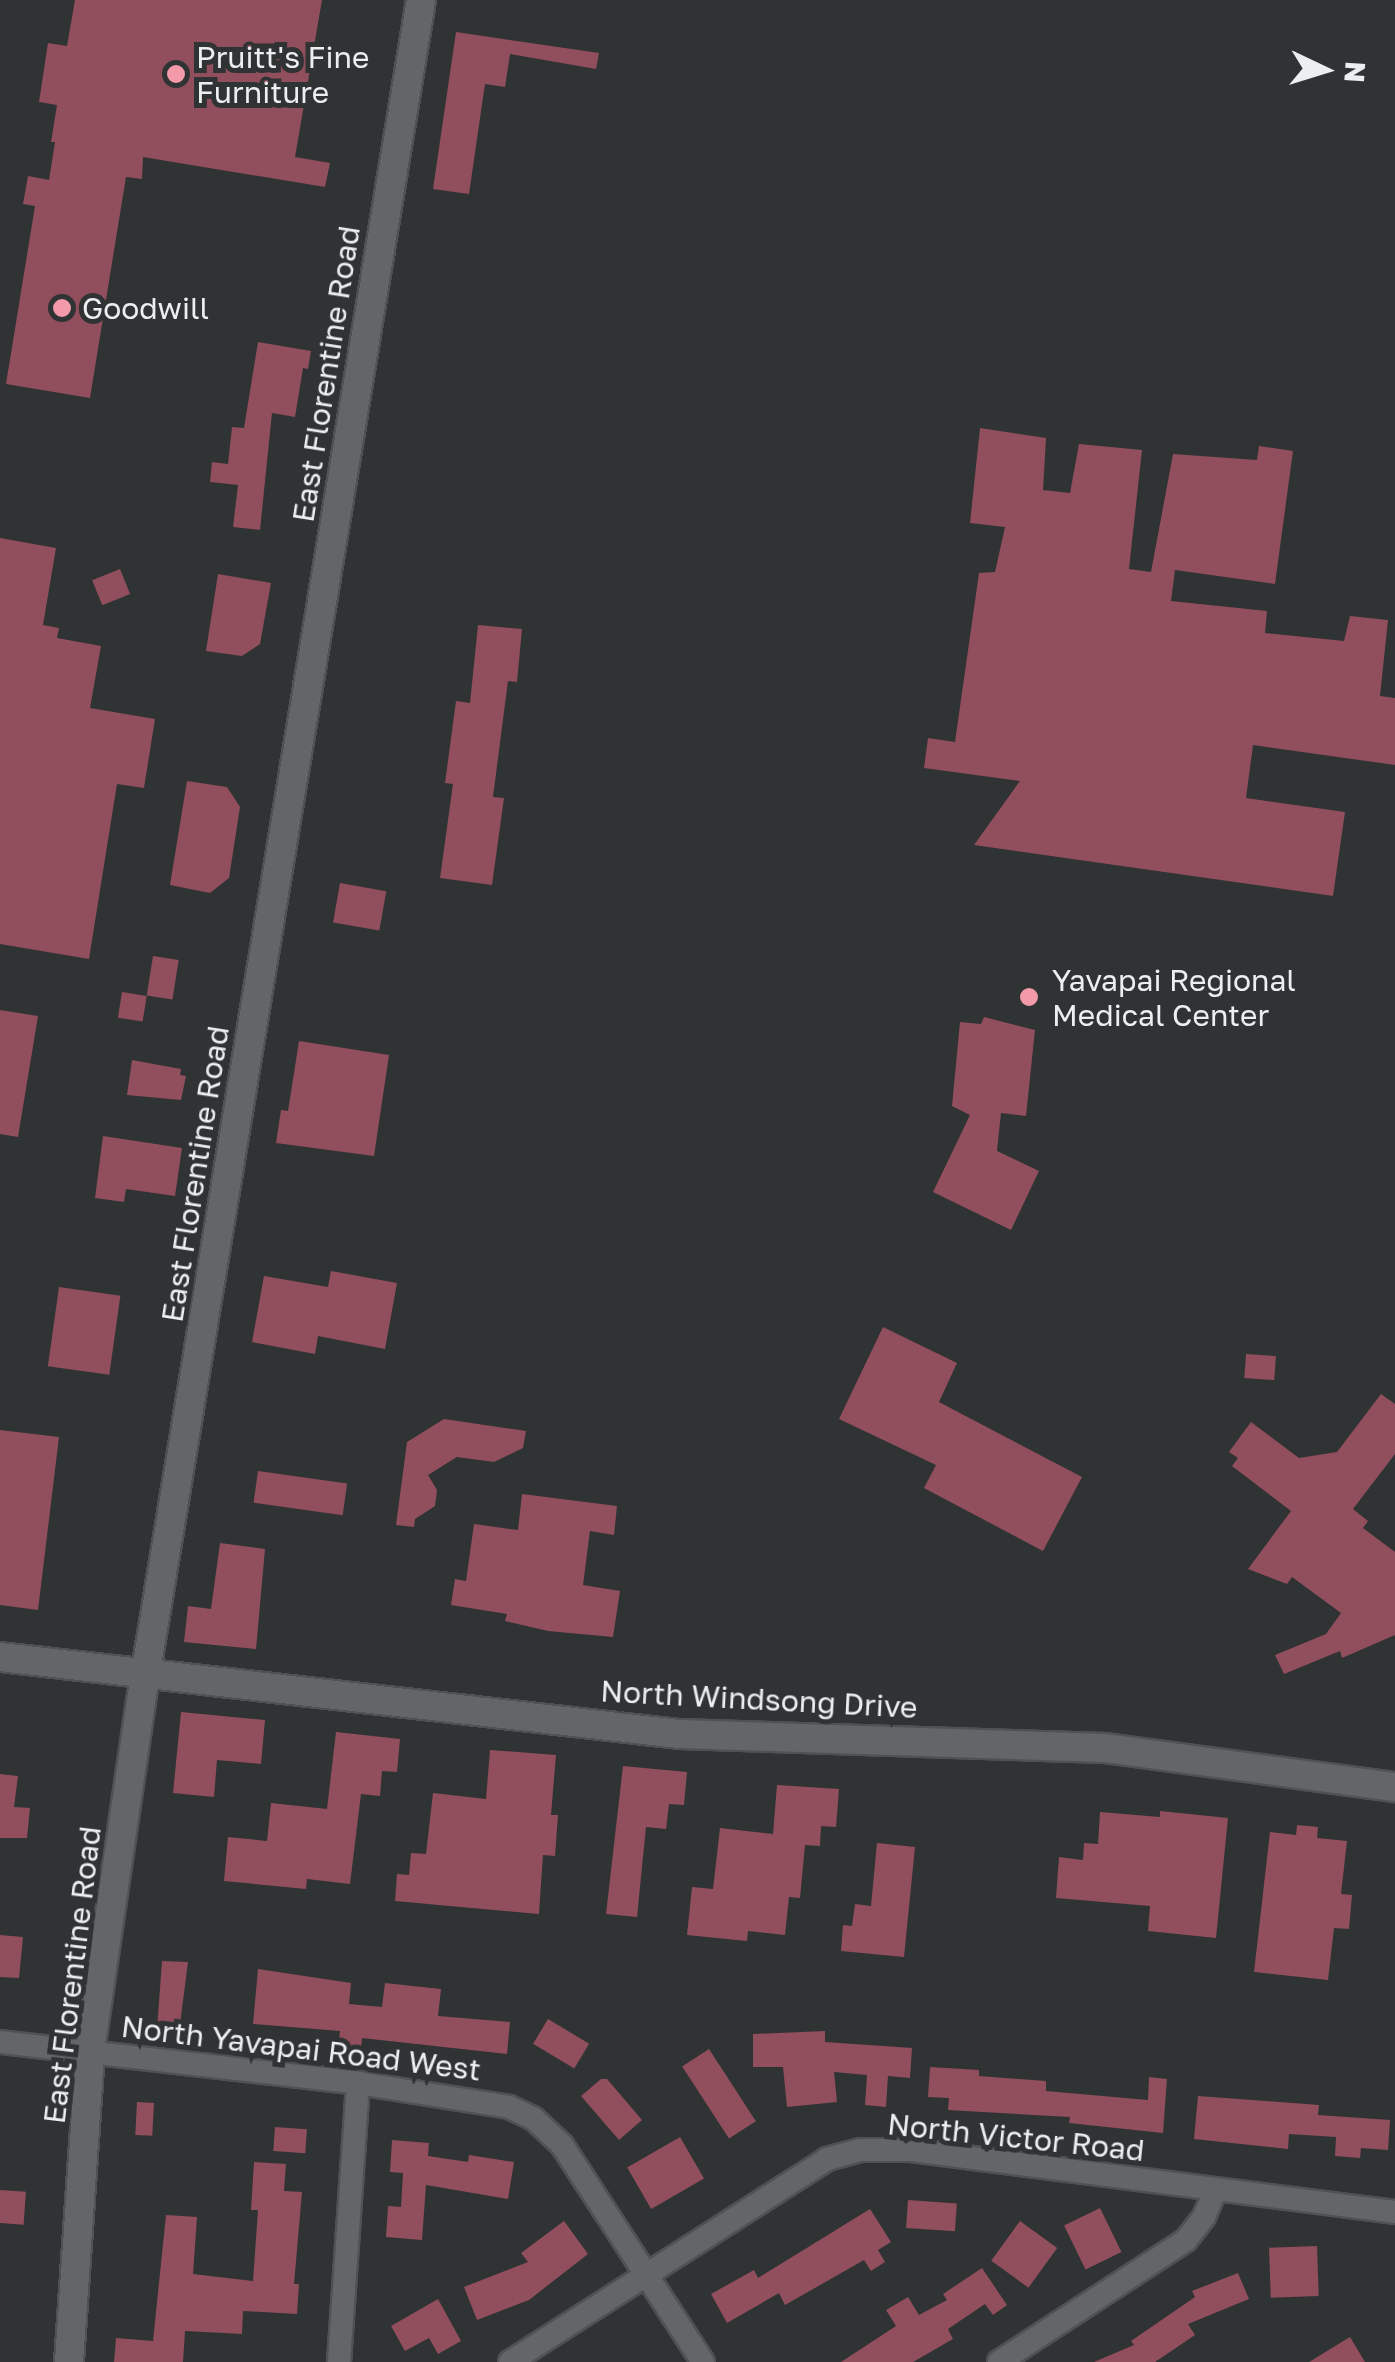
<!DOCTYPE html>
<style>
body{margin:0}
#map{position:relative;width:1395px;height:2362px;overflow:hidden;background:#303334;font-family:"Golos Text",sans-serif}
div>[style]{position:absolute}
[style*='--x']{left:calc(var(--x)*1px);top:calc(var(--y)*1px);width:calc(var(--w)*1px);rotate:calc(var(--a)*1deg)}
.building>*{inset:0;background:#914e5c;transform-origin:0 0}
.roads{filter:drop-shadow(2px 0 #4f5253) drop-shadow(-2px 0 #4f5253) drop-shadow(0 2px #4f5253) drop-shadow(0 -2px #4f5253)}
.minor>*{height:22px;margin:-11px;padding:0 11px;transform-origin:11px;border-radius:11px;background:#626668}
.tertiary>*{height:28px;margin:-14px;padding:0 14px;transform-origin:14px;border-radius:14px;background:#626668}
.dots>*{width:28px;height:28px;translate:-50% -50%;box-sizing:border-box;border:5px solid #303334;border-radius:50%}
span{translate:-50% -50%;white-space:nowrap;text-align:center;line-height:1.15;-webkit-text-stroke:10px #303334;paint-order:stroke}
.poi-label{font-size:30px;color:#ecefef}
.left{translate:0 -50%;text-align:left}
.street-label{font-size:30px;color:#ecefef}
.north{position:absolute;left:1275px;top:20px;width:100px;height:100px;-webkit-text-stroke:8px #303334;paint-order:stroke;rotate:94deg;font-size:28px;font-weight:700;line-height:40px;text-align:center;color:#ecefef}
.north::after{content:'';display:block;margin:auto;width:35px;height:45px;background:#ecefef;clip-path:polygon(50% 0,100% 100%,50% 72%,0 100%)}
</style>
<div id="map">
<div class="building">
<div style="clip-path:polygon(75px 0,322px 0,295px 157px,330px 163px,325px 187px,143px 157px,142px 179px,126px 177px,90px 398px,6px 384px,35px 206px,23px 204px,28px 176px,49px 180px,55px 142px,51px 142px,57px 105px,39px 102px,48px 43px,67px 46px)"></div>
<div style="clip-path:polygon(456px 32px,599px 53px,596px 69px,510px 54px,505px 87px,485px 84px,469px 194px,433px 189px)"></div>
<div style="clip-path:polygon(258px 342px,311px 351px,308px 369px,303px 368px,295px 417px,272px 413px,260px 530px,233px 527px,238px 485px,210px 482px,212px 462px,228px 464px,232px 427px,244px 428px)"></div>
<div style="clip-path:polygon(980px 428px,1046px 438px,1043px 490px,1070px 493px,1079px 444px,1142px 450px,1129px 569px,1151px 572px,1173px 454px,1257px 460px,1259px 446px,1293px 451px,1275px 584px,1175px 570px,1171px 601px,1267px 611px,1265px 633px,1344px 641px,1350px 616px,1388px 620px,1380px 696px,1395px 698px,1395px 765px,1253px 745px,1246px 798px,1345px 812px,1333px 896px,974px 845px,1020px 781px,924px 768px,928px 738px,955px 742px,979px 573px,995px 572px,1005px 527px,970px 523px)"></div>
<div style="clip-path:polygon(0 538px,56px 548px,43px 625px,59px 628px,57px 638px,101px 646px,90px 708px,155px 719px,144px 788px,117px 784px,89px 959px,0 944px)"></div>
<div style="left:120px;top:569px;width:27px;height:30px;rotate:68deg"></div>
<div style="clip-path:polygon(218px 574px,271px 583px,260px 644px,242px 656px,206px 651px)"></div>
<div style="clip-path:polygon(478px 625px,522px 629px,517px 682px,508px 681px,493px 797px,504px 798px,492px 885px,440px 878px,453px 784px,445px 783px,456px 701px,470px 703px)"></div>
<div style="clip-path:polygon(187px 781px,227px 787px,240px 807px,229px 878px,210px 893px,170px 885px)"></div>
<div style="left:340px;top:883px;width:47px;height:40px;rotate:10deg"></div>
<div style="left:153px;top:956px;width:26px;height:40px;rotate:9deg"></div>
<div style="left:122px;top:992px;width:25px;height:26px;rotate:9deg"></div>
<div style="clip-path:polygon(0 1010px,38px 1016px,18px 1137px,0 1134px)"></div>
<div style="clip-path:polygon(984px 1017px,1035px 1030px,1026px 1116px,1001px 1113px,997px 1151px,1039px 1171px,1011px 1230px,933px 1192px,970px 1115px,952px 1106px,960px 1022px,981px 1024px)"></div>
<div style="clip-path:polygon(299px 1041px,389px 1055px,374px 1156px,276px 1143px,281px 1110px,288px 1111px)"></div>
<div style="clip-path:polygon(132px 1060px,181px 1069px,180px 1075px,186px 1076px,181px 1100px,127px 1095px)"></div>
<div style="clip-path:polygon(103px 1136px,182px 1148px,175px 1196px,126px 1189px,124px 1202px,95px 1198px)"></div>
<div style="clip-path:polygon(331px 1271px,397px 1283px,385px 1349px,318px 1336px,315px 1354px,252px 1342px,264px 1276px,328px 1287px)"></div>
<div style="left:59px;top:1287px;width:62px;height:80px;rotate:8deg"></div>
<div style="clip-path:polygon(883px 1327px,957px 1363px,939px 1402px,1082px 1477px,1043px 1551px,924px 1488px,936px 1465px,839px 1419px)"></div>
<div style="left:1246px;top:1354px;width:30px;height:24px;rotate:4deg"></div>
<div style="clip-path:polygon(1381px 1394px,1395px 1404px,1395px 1454px,1353px 1509px,1368px 1521px,1363px 1528px,1395px 1552px,1395px 1635px,1342px 1658px,1340px 1651px,1284px 1674px,1275px 1655px,1326px 1634px,1341px 1613px,1292px 1577px,1287px 1584px,1248px 1569px,1291px 1511px,1232px 1466px,1238px 1458px,1229px 1452px,1251px 1422px,1299px 1458px,1337px 1452px)"></div>
<div style="clip-path:polygon(444px 1419px,526px 1431px,523px 1448px,494px 1462px,457px 1457px,428px 1475px,437px 1490px,435px 1506px,415px 1519px,414px 1527px,396px 1525px,407px 1442px)"></div>
<div style="clip-path:polygon(0 1430px,59px 1437px,38px 1610px,0 1605px)"></div>
<div style="left:258px;top:1471px;width:90px;height:32px;rotate:8deg"></div>
<div style="clip-path:polygon(522px 1494px,617px 1506px,614px 1535px,590px 1531px,583px 1585px,620px 1591px,613px 1637px,548px 1631px,505px 1621px,507px 1614px,451px 1605px,455px 1579px,466px 1581px,474px 1524px,518px 1530px)"></div>
<div style="clip-path:polygon(220px 1543px,265px 1549px,256px 1649px,184px 1642px,188px 1606px,211px 1609px)"></div>
<div style="clip-path:polygon(181px 1712px,265px 1720px,261px 1764px,217px 1760px,214px 1797px,173px 1793px)"></div>
<div style="clip-path:polygon(336px 1732px,400px 1739px,397px 1772px,382px 1771px,380px 1796px,361px 1794px,350px 1884px,307px 1879px,306px 1889px,224px 1881px,228px 1837px,267px 1841px,271px 1803px,327px 1809px)"></div>
<div style="clip-path:polygon(490px 1750px,556px 1755px,551px 1815px,558px 1815px,555px 1856px,543px 1855px,539px 1914px,395px 1901px,397px 1874px,409px 1875px,411px 1853px,426px 1854px,433px 1793px,486px 1799px)"></div>
<div style="clip-path:polygon(623px 1766px,687px 1772px,684px 1805px,669px 1804px,666px 1829px,646px 1827px,637px 1917px,606px 1914px)"></div>
<div style="clip-path:polygon(0 1774px,18px 1776px,14px 1807px,30px 1808px,27px 1838px,0 1838px)"></div>
<div style="clip-path:polygon(777px 1785px,839px 1789px,836px 1827px,821px 1826px,820px 1846px,805px 1845px,800px 1898px,789px 1897px,785px 1935px,748px 1931px,747px 1941px,687px 1935px,692px 1887px,713px 1889px,720px 1828px,773px 1834px)"></div>
<div style="clip-path:polygon(1160px 1811px,1228px 1818px,1216px 1938px,1148px 1931px,1150px 1906px,1056px 1898px,1059px 1857px,1083px 1860px,1084px 1843px,1098px 1844px,1100px 1812px,1160px 1817px)"></div>
<div style="clip-path:polygon(1297px 1825px,1318px 1827px,1317px 1838px,1347px 1841px,1341px 1894px,1352px 1895px,1349px 1929px,1334px 1928px,1328px 1980px,1254px 1972px,1270px 1832px,1296px 1835px)"></div>
<div style="clip-path:polygon(877px 1843px,915px 1847px,904px 1957px,841px 1951px,843px 1925px,852px 1926px,855px 1904px,871px 1906px)"></div>
<div style="clip-path:polygon(0 1935px,23px 1937px,19px 1978px,0 1977px)"></div>
<div style="clip-path:polygon(162px 1961px,188px 1962px,179px 2032px,157px 2030px)"></div>
<div style="clip-path:polygon(258px 1969px,351px 1983px,349px 2004px,382px 2007px,385px 1983px,441px 1989px,438px 2016px,510px 2022px,507px 2054px,362px 2038px,361px 2050px,338px 2048px,340px 2031px,253px 2024px)"></div>
<div style="left:548px;top:2019px;width:48px;height:29px;rotate:31deg"></div>
<div style="clip-path:polygon(825px 2031px,825px 2042px,912px 2048px,910px 2078px,888px 2076px,886px 2107px,865px 2105px,867px 2075px,834px 2072px,837px 2102px,787px 2107px,783px 2067px,753px 2067px,753px 2034px)"></div>
<div style="left:709px;top:2049px;width:86px;height:32px;rotate:57deg"></div>
<div style="clip-path:polygon(930px 2067px,979px 2070px,979px 2076px,1046px 2081px,1046px 2091px,1148px 2100px,1149px 2077px,1167px 2079px,1163px 2133px,1069px 2123px,1070px 2117px,948px 2110px,949px 2098px,928px 2097px)"></div>
<div style="clip-path:polygon(601px 2079px,607px 2079px,642px 2120px,619px 2140px,581px 2096px)"></div>
<div style="clip-path:polygon(1198px 2096px,1319px 2105px,1318px 2115px,1390px 2120px,1388px 2150px,1361px 2148px,1360px 2158px,1335px 2156px,1336px 2137px,1289px 2134px,1288px 2149px,1194px 2139px)"></div>
<div style="left:137px;top:2102px;width:17px;height:33px;rotate:3deg"></div>
<div style="left:275px;top:2127px;width:32px;height:24px;rotate:4deg"></div>
<div style="left:680px;top:2137px;width:48px;height:61px;rotate:60deg"></div>
<div style="clip-path:polygon(392px 2140px,429px 2143px,428px 2156px,468px 2162px,469px 2155px,514px 2162px,508px 2199px,426px 2185px,422px 2240px,386px 2237px,388px 2206px,401px 2207px,403px 2173px,390px 2172px)"></div>
<div style="clip-path:polygon(254px 2162px,286px 2164px,284px 2191px,302px 2192px,294px 2284px,299px 2284px,297px 2314px,243px 2311px,242px 2334px,185px 2331px,183px 2362px,114px 2362px,116px 2338px,153px 2341px,166px 2215px,197px 2217px,193px 2274px,253px 2281px,258px 2210px,251px 2210px)"></div>
<div style="left:0;top:2190px;width:26px;height:33px;rotate:4deg"></div>
<div style="left:908px;top:2200px;width:49px;height:28px;rotate:4deg"></div>
<div style="left:1100px;top:2208px;width:49px;height:40px;rotate:64deg"></div>
<div style="clip-path:polygon(870px 2209px,891px 2242px,878px 2250px,885px 2262px,871px 2271px,864px 2260px,785px 2305px,779px 2293px,727px 2323px,711px 2294px,754px 2270px,758px 2278px)"></div>
<div style="clip-path:polygon(564px 2221px,588px 2254px,529px 2300px,477px 2320px,464px 2287px,528px 2262px,521px 2253px)"></div>
<div style="left:1020px;top:2221px;width:46px;height:49px;rotate:36deg"></div>
<div style="left:1317px;top:2246px;width:50px;height:48px;rotate:88deg"></div>
<div style="clip-path:polygon(982px 2268px,1007px 2305px,993px 2315px,985px 2304px,948px 2329px,953px 2339px,913px 2362px,841px 2362px,896px 2326px,886px 2310px,908px 2297px,919px 2315px,947px 2300px,943px 2294px)"></div>
<div style="clip-path:polygon(1238px 2273px,1249px 2299px,1188px 2324px,1195px 2335px,1155px 2362px,1094px 2362px,1134px 2345px,1131px 2341px,1195px 2297px,1192px 2291px)"></div>
<div style="clip-path:polygon(438px 2299px,461px 2341px,438px 2354px,429px 2338px,405px 2351px,391px 2326px)"></div>
<div style="clip-path:polygon(1350px 2337px,1365px 2362px,1309px 2362px)"></div>
</div>
<div class="roads">
<div class="minor">
<div style="--x:0;--y:2042;--w:360;--a:6.5"></div>
<div style="--x:358;--y:2083;--w:153;--a:9"></div>
<div style="--x:509;--y:2107;--w:26;--a:25"></div>
<div style="--x:533;--y:2118;--w:40;--a:43"></div>
<div style="--x:562;--y:2145;--w:259;--a:57"></div>
<div style="--x:339;--y:2362;--w:280;--a:-86.1"></div>
<div style="--x:510;--y:2362;--w:376;--a:-32.6"></div>
<div style="--x:827;--y:2159;--w:35;--a:-15"></div>
<div style="--x:861;--y:2150;--w:50;--a:0"></div>
<div style="--x:911;--y:2150;--w:488;--a:7.3"></div>
<div style="--x:999;--y:2362;--w:223;--a:-33.1"></div>
<div style="--x:1186;--y:2240;--w:29;--a:-52"></div>
<div style="--x:1204;--y:2217;--w:28;--a:-67"></div>
</div>
<div class="tertiary">
<div style="--x:0;--y:1657;--w:683;--a:6.47"></div>
<div style="--x:679;--y:1734;--w:426;--a:1.9"></div>
<div style="--x:1105;--y:1748;--w:293;--a:7.7"></div>
<div style="--x:69;--y:2362;--w:312;--a:-86.1"></div>
<div style="--x:90;--y:2051;--w:354;--a:-81.7"></div>
<div style="--x:141;--y:1701;--w:1724;--a:-80.65"></div>
</div>
</div>
<div class="dots">
<div style="left:176px;top:74px;background:#f39aaa"></div>
<div style="left:62px;top:308px;background:#f39aaa"></div>
<div style="left:1029px;top:997px;background:#f39aaa"></div>
</div>
<div class="poi-label">
<span class="left" style="left:196px;top:74px">Pruitt's Fine<br>Furniture</span>
<span class="left" style="left:82px;top:308px">Goodwill</span>
<span class="left" style="left:1052px;top:997px">Yavapai Regional<br>Medical Center</span>
</div>
<div class="street-label">
<span style="left:326px;top:374px;rotate:-81deg">East Florentine Road</span>
<span style="left:195px;top:1174px;rotate:-81deg">East Florentine Road</span>
<span style="left:759px;top:1699px;rotate:3deg">North Windsong Drive</span>
<span style="left:72px;top:1975px;rotate:-83deg">East Florentine Road</span>
<span style="left:301px;top:2048px;rotate:7deg">North Yavapai Road West</span>
<span style="left:1016px;top:2137px;rotate:6deg">North Victor Road</span>
</div>
<div class="north">N</div>
</div>
